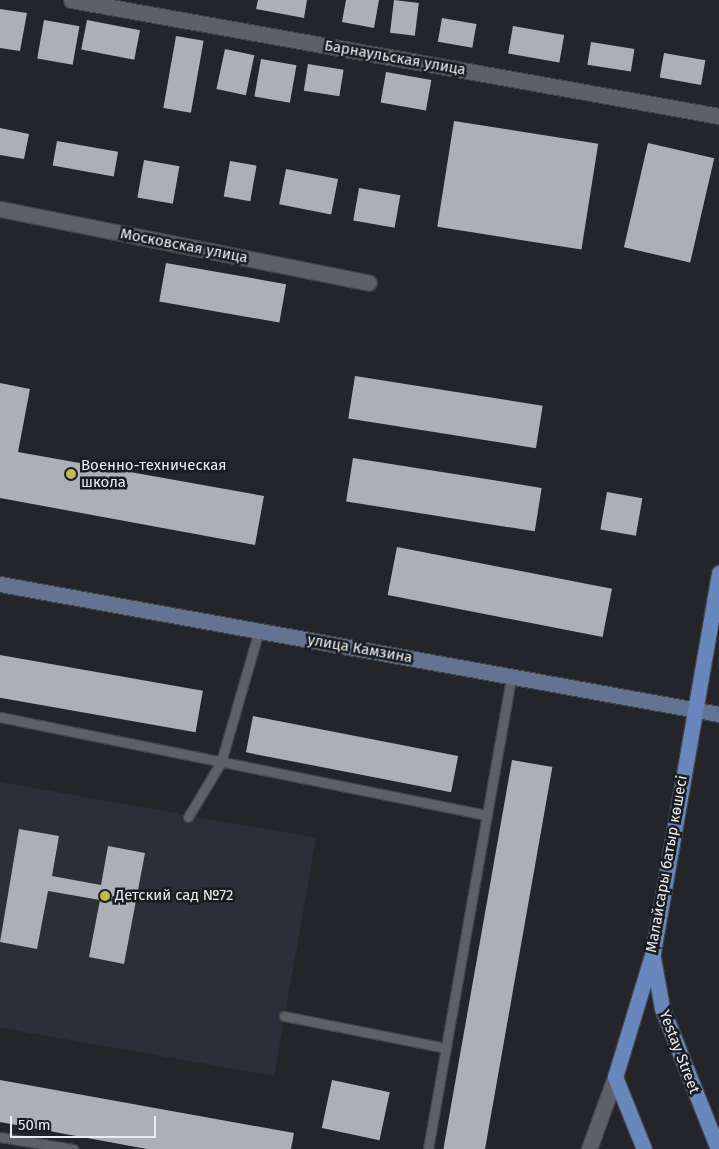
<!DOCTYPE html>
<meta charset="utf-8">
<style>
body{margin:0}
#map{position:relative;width:719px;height:1149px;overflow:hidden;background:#23252a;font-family:"Fira Sans",sans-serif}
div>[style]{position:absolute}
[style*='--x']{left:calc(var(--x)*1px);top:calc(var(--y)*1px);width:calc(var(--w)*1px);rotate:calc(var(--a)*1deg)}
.built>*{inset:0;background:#2a2f39;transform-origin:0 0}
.building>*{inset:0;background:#acafb5;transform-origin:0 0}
.roads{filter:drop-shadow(1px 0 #424447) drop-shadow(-1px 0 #424447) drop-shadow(0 1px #424447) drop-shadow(0 -1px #424447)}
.service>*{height:9px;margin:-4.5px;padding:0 4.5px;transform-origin:4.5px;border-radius:4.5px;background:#5d6065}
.minor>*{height:15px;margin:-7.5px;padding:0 7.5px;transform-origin:7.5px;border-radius:7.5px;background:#5d6065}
.tertiary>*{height:15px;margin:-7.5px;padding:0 7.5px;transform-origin:7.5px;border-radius:7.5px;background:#5d6065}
.secondary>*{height:15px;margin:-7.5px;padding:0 7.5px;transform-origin:7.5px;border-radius:7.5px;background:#627491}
.primary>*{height:15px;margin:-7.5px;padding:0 7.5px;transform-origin:7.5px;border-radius:7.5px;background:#6888bd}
.dots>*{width:14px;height:14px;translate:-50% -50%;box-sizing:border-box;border:2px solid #191c20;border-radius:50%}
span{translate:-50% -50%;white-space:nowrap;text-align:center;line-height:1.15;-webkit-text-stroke:5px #191c20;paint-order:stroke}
.street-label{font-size:15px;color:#ebedf0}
.poi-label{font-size:15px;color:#ebedf0}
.left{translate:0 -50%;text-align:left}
.scale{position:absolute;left:10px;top:1116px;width:146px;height:22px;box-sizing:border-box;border:2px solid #ebedf0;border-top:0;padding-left:6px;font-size:15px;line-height:18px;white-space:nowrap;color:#ebedf0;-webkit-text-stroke:4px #191c20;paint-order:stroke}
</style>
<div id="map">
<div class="built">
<div style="left:0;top:782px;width:321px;height:242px;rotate:10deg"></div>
</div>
<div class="building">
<div style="clip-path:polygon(258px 0,307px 0,304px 18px,256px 9px)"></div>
<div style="clip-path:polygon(346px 0,379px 0,374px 28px,342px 22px)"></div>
<div style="left:394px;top:0;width:25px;height:33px;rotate:7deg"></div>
<div style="clip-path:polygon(0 9px,27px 13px,20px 51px,0 48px)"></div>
<div style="left:442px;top:18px;width:35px;height:24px;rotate:10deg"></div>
<div style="left:44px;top:20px;width:36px;height:39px;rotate:10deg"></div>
<div style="left:87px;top:20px;width:54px;height:30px;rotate:11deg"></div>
<div style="left:513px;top:26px;width:52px;height:28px;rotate:10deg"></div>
<div style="left:176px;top:36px;width:28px;height:73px;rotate:10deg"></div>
<div style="left:591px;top:42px;width:44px;height:23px;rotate:9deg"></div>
<div style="left:225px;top:49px;width:30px;height:41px;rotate:12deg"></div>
<div style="left:664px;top:53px;width:42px;height:25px;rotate:10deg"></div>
<div style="left:261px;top:59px;width:36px;height:38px;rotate:10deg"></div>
<div style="left:308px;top:64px;width:36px;height:27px;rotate:9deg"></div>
<div style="left:386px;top:72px;width:46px;height:31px;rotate:10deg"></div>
<div style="left:454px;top:121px;width:146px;height:107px;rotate:9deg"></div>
<div style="clip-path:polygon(0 128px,29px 134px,24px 159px,0 155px)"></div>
<div style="left:57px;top:141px;width:62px;height:25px;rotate:10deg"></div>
<div style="left:648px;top:143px;width:68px;height:107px;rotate:13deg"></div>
<div style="left:144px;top:160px;width:36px;height:38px;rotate:10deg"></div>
<div style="left:230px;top:161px;width:27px;height:36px;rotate:10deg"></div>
<div style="left:286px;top:169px;width:53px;height:36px;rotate:11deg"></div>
<div style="left:359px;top:188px;width:42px;height:33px;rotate:10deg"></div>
<div style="left:166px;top:263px;width:122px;height:39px;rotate:10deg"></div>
<div style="left:355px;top:376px;width:190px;height:43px;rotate:9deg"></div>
<div style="clip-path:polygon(0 383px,30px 389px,18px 452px,264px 496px,255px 545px,0 498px)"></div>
<div style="left:353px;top:458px;width:191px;height:44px;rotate:9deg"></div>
<div style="left:607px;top:492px;width:36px;height:38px;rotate:10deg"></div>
<div style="left:397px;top:547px;width:219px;height:49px;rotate:11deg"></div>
<div style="left:0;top:655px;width:206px;height:42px;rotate:10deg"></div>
<div style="left:253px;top:716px;width:209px;height:37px;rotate:11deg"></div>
<div style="left:512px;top:760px;width:41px;height:395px;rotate:10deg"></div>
<div style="clip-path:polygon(19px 829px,59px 836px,52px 876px,101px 885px,108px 846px,145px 853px,124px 964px,89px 957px,100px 900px,48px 891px,37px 949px,0 942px)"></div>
<div style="clip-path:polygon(0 1080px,294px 1133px,291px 1149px,147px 1149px,0 1122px)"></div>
<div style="left:332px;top:1080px;width:59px;height:49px;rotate:12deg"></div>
</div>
<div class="roads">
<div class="service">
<div style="--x:0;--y:717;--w:497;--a:11.4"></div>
<div style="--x:188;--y:817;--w:64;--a:-59"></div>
<div style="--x:221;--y:762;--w:137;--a:-73.9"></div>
<div style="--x:284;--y:1016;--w:165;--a:11.2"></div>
<div style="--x:0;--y:1137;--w:74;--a:9.3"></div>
<div style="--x:428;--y:1149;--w:480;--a:-80"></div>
</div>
<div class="minor">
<div style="--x:71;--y:0;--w:658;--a:10.15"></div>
<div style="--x:0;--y:209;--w:376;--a:11.3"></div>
</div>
<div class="tertiary">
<div style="--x:589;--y:1149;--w:77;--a:-70.1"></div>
</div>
<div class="secondary">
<div style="--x:0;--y:584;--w:731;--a:10.25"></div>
</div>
<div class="primary">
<div style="--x:653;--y:958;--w:51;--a:79.8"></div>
<div style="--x:662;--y:1008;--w:152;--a:68.3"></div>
<div style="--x:644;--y:1149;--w:78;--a:-111.9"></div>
<div style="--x:615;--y:1077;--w:131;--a:-73.1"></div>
<div style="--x:653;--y:952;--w:385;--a:-80.1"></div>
</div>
</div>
<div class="dots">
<div style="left:71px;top:474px;background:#bdbf43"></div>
<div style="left:105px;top:896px;background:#bdbf43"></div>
</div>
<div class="street-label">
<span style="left:395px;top:58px;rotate:10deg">Барнаульская улица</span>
<span style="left:184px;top:246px;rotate:11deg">Московская улица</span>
<span style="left:360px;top:649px;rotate:10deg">улица Камзина</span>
<span style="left:667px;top:864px;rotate:-80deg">Малайсары батыр көшесі</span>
<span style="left:679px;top:1052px;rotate:69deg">Yestay Street</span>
</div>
<div class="poi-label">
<span class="left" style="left:81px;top:474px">Военно-техническая<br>школа</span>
<span class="left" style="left:115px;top:896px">Детский сад №72</span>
</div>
<div class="scale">50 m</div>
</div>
